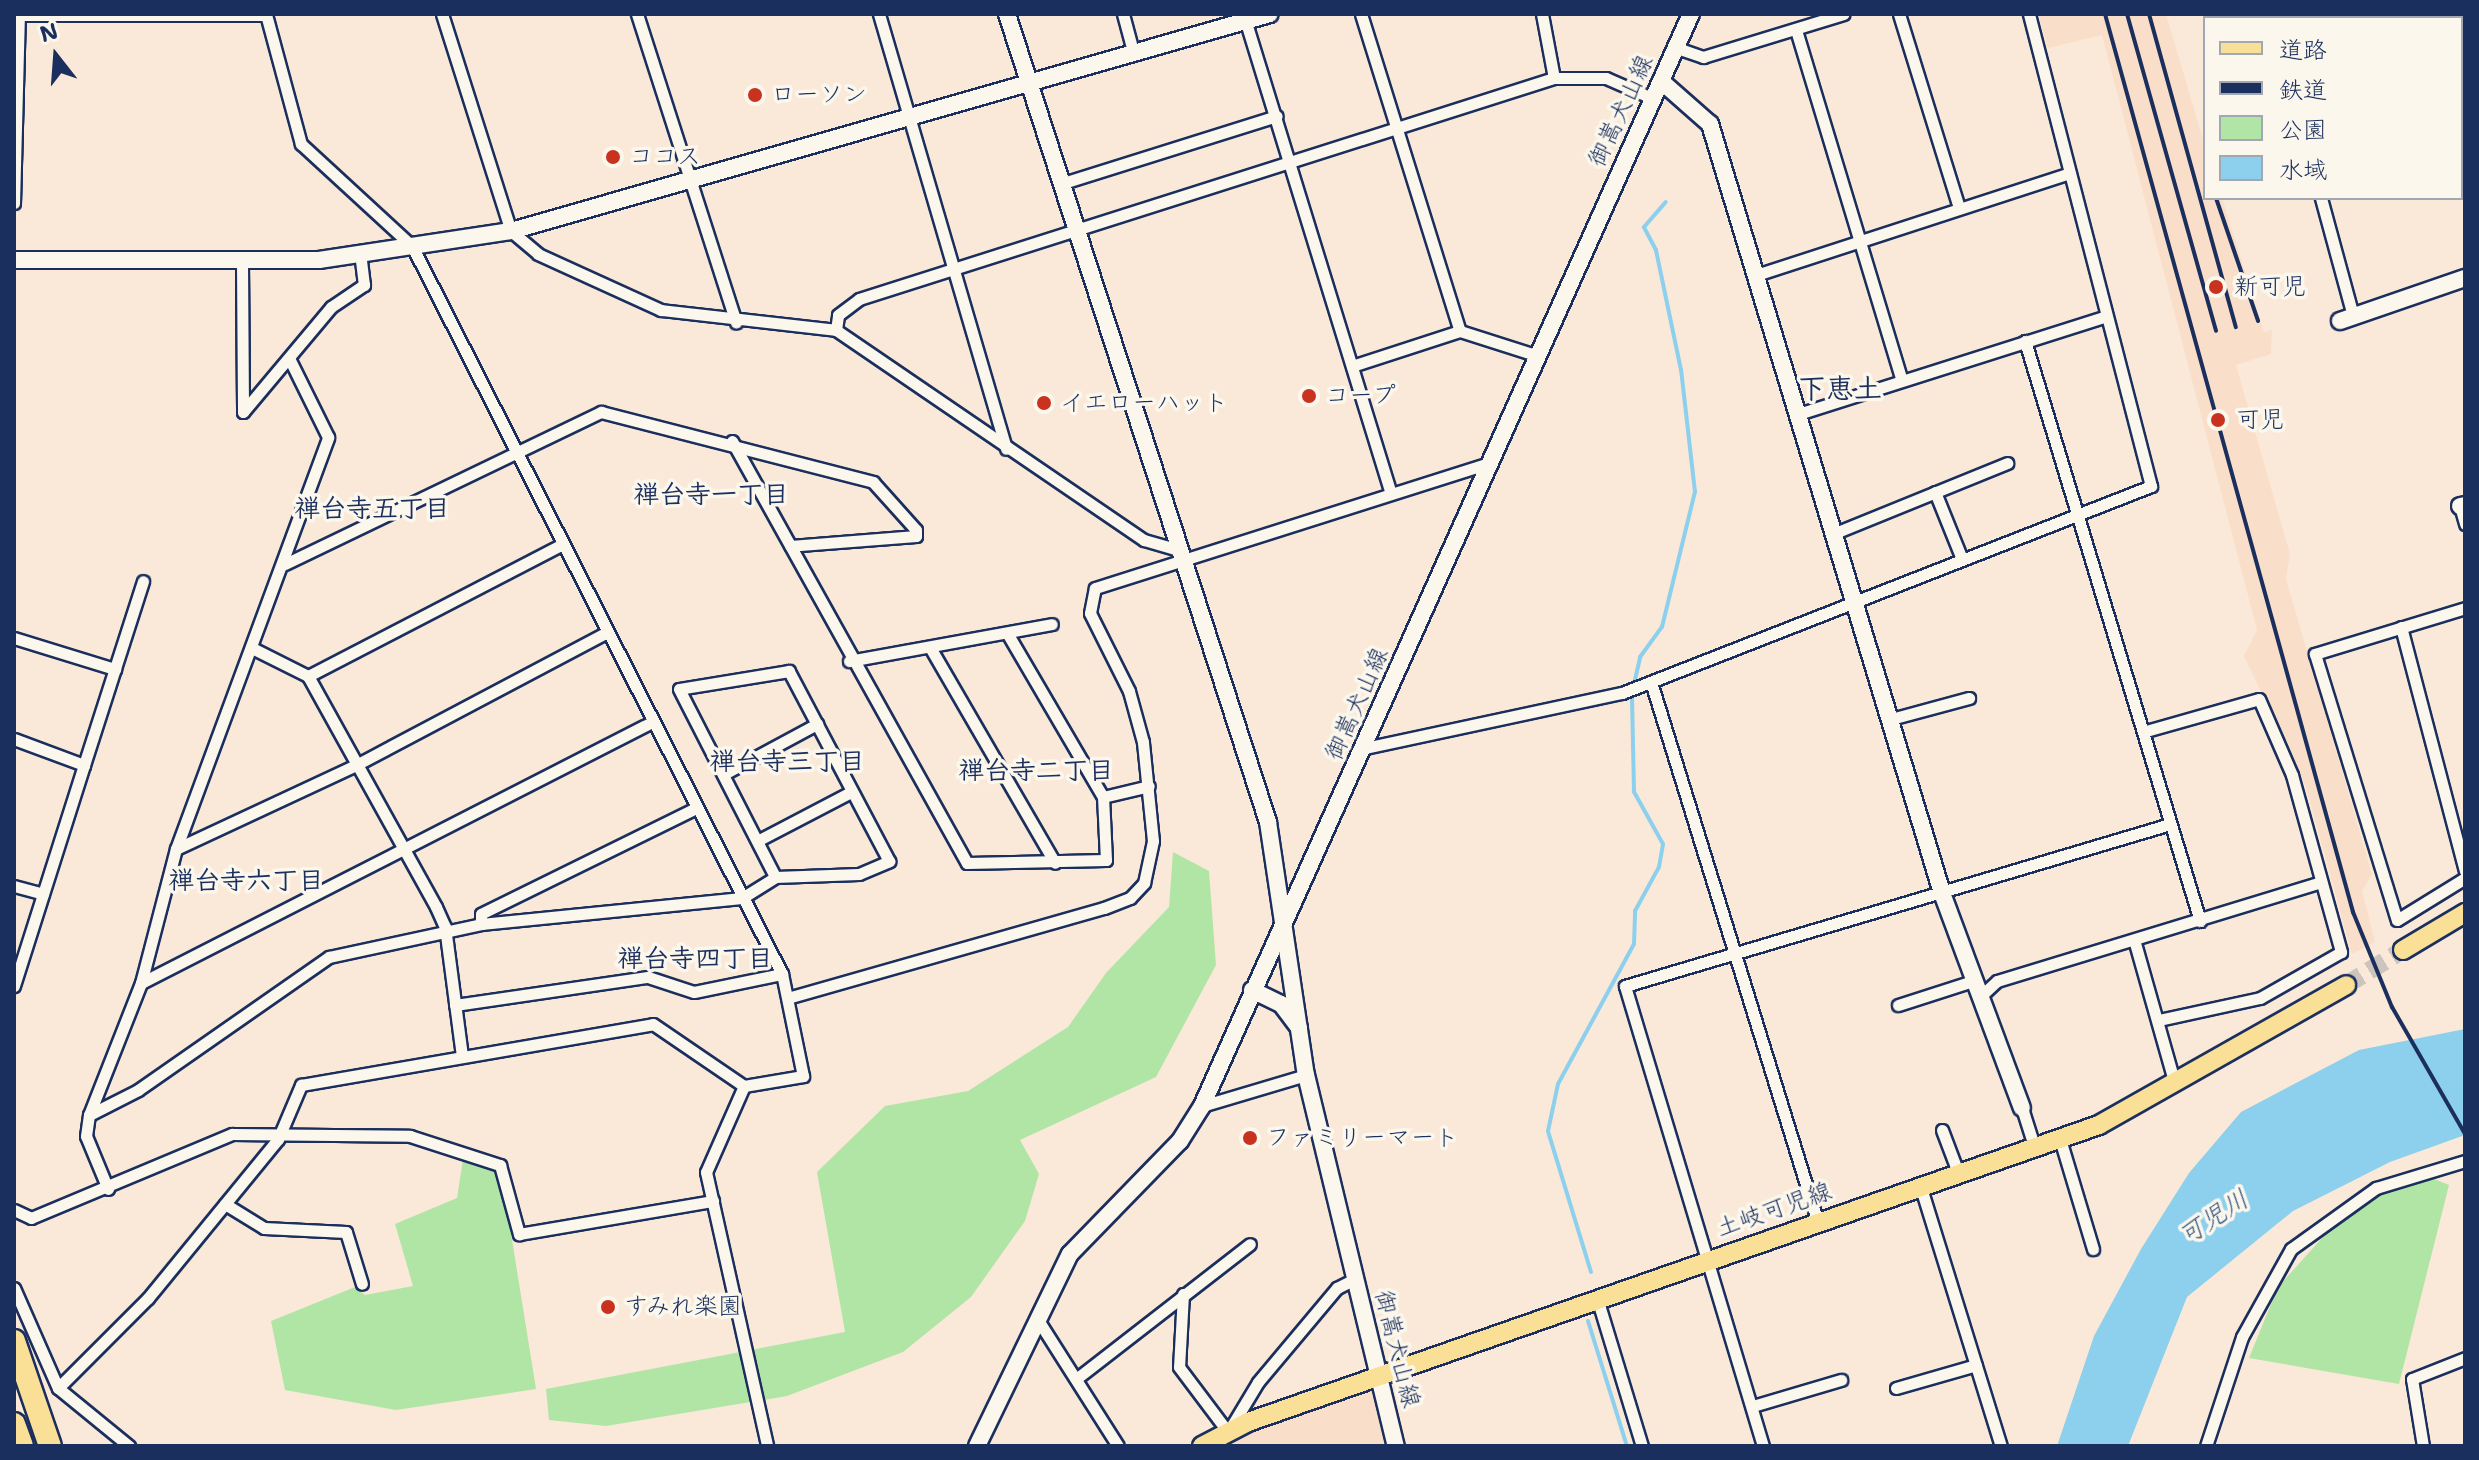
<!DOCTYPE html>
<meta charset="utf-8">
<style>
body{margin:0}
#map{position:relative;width:2479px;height:1460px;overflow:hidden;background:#fae9d8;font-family:"Shantell Sans","Klee One",sans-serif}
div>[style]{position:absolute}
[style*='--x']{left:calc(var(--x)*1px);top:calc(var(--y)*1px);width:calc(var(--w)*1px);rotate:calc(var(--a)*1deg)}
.built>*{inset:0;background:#f9dfca}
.green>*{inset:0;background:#b1e5a6}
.water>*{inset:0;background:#8cd0ee}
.stream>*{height:4px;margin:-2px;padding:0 2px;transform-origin:2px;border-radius:2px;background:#8cd0ee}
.primary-tunnel>*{height:18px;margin-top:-9px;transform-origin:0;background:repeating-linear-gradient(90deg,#cdc4c0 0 18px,transparent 0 27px)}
.roads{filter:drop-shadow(2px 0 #1b2f5e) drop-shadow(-2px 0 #1b2f5e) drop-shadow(0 2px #1b2f5e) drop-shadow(0 -2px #1b2f5e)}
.street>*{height:11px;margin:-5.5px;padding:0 5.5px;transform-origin:5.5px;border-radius:5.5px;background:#fbf7ec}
.secondary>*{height:16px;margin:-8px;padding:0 8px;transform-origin:8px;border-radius:8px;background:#fbf7ec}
.primary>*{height:18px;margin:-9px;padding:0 9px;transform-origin:9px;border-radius:9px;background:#fadf96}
.highway>*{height:22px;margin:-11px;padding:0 11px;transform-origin:11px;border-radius:11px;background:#fadf96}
.rail>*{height:4px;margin:-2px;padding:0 2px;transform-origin:2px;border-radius:2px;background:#1b2f5e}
.dots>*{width:22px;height:22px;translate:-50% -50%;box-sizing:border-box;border:4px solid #fbf7ec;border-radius:50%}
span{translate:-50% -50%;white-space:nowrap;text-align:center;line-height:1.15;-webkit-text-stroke:7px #fbf7ec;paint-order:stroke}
.poi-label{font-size:24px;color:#1b2f5e}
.left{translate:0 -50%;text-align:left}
.street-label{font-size:24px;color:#1b2f5e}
.neighbourhood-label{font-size:26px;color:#1b2f5e;font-weight:700}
.water-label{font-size:26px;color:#375782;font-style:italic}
.quarter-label{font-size:28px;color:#1b2f5e;font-weight:700}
.frame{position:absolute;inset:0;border:16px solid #1b2f5e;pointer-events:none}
.legend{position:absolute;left:2203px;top:16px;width:260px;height:184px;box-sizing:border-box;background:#fbf7ec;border:2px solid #a1a7b3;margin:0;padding:10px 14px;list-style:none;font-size:24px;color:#1b2f5e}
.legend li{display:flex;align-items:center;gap:16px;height:40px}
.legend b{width:40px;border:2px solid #a1a7b3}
.north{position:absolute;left:16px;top:16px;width:80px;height:80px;-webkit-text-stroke:6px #fbf7ec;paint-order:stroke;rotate:343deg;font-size:22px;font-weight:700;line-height:32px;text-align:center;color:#1b2f5e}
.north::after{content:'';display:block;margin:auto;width:28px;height:36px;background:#1b2f5e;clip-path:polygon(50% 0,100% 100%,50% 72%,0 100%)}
</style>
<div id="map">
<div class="built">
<div style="clip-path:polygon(2038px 14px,2166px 14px,2205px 146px,2205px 198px,2222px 198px,2264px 332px,2272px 330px,2271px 354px,2236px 365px,2290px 554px,2286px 579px,2372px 874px,2362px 891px,2375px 942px,2352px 954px,2306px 787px,2244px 656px,2257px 630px,2102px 35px,2048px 48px)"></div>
<div style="clip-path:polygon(1383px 1375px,1400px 1446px,1202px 1446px)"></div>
</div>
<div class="green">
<div style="clip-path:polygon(1173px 852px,1209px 871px,1216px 965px,1156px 1077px,1020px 1140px,1039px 1174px,1025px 1221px,971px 1297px,903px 1352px,787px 1396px,606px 1426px,549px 1420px,546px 1389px,845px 1332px,817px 1172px,885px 1106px,968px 1091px,1068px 1027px,1106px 973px,1169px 907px)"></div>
<div style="clip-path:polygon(464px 1153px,500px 1165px,536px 1389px,396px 1410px,285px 1390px,271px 1321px,355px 1287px,365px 1295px,413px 1286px,395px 1224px,457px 1198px)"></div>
<div style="clip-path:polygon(2427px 1176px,2449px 1185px,2399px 1384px,2249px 1358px,2278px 1287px,2331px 1228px,2380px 1193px)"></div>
</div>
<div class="water">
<div style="clip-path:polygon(2465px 1029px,2465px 1135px,2390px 1162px,2293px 1211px,2187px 1297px,2128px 1446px,2057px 1446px,2094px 1336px,2141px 1249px,2189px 1173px,2241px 1112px,2359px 1050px)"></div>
</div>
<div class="stream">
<div style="--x:1634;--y:684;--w:28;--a:-77"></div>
<div style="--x:1640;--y:657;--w:37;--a:-54"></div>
<div style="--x:1662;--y:627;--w:139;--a:-76.3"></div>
<div style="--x:1695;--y:492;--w:123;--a:-96.5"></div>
<div style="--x:1681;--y:370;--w:123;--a:-101.8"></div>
<div style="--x:1656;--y:250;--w:26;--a:-118"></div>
<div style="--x:1644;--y:227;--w:33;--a:-49"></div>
<div style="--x:1591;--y:1272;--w:147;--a:-107"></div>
<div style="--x:1548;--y:1131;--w:48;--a:-78"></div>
<div style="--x:1558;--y:1084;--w:159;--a:-61.5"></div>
<div style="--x:1634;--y:944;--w:33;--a:-88"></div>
<div style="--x:1635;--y:911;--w:50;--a:-61.4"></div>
<div style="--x:1659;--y:867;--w:23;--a:-80"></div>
<div style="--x:1663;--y:844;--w:60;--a:-119.1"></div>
<div style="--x:1634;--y:792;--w:99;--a:-91.2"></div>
<div style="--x:1588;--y:1321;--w:131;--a:72.7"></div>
</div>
<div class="primary-tunnel">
<div style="--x:2346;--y:985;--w:67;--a:-31.6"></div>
</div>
<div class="roads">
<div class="street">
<div style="--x:442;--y:14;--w:228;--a:72.4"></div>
<div style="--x:511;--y:231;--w:35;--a:40"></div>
<div style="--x:538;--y:254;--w:135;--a:24.5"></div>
<div style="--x:661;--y:310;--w:176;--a:6.5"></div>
<div style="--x:836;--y:330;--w:373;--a:34.3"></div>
<div style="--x:1144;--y:540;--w:33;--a:16"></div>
<div style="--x:637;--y:14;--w:324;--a:72.2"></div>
<div style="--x:879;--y:14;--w:453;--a:73.7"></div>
<div style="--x:1123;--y:14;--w:42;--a:75"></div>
<div style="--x:1361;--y:14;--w:332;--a:72.7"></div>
<div style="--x:1460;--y:331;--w:79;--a:17.7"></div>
<div style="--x:1542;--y:14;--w:65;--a:79.4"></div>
<div style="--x:1899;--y:14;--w:203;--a:72.8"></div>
<div style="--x:2269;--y:14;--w:4;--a:76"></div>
<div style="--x:14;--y:15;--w:252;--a:0"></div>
<div style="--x:1244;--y:16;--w:496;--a:72.9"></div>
<div style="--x:1796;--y:30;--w:366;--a:73.2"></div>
<div style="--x:1677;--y:48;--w:28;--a:19"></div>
<div style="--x:1703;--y:57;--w:147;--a:-17"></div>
<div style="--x:1060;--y:184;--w:227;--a:-17.4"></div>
<div style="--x:2321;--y:198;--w:122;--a:74.8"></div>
<div style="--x:14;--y:203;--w:189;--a:-88.5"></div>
<div style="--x:242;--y:263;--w:149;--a:89.6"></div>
<div style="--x:243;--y:412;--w:137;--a:-50"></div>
<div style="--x:331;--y:307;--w:40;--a:-34"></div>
<div style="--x:364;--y:285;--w:31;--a:-97"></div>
<div style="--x:1756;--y:275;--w:329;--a:-18"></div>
<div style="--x:836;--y:330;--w:15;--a:-82"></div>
<div style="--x:838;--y:315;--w:26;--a:-37"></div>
<div style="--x:859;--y:299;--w:729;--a:-17.64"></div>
<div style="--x:1554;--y:78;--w:52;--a:0"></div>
<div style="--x:1606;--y:78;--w:50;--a:23.5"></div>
<div style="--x:2025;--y:341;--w:606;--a:73.21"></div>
<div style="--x:1352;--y:366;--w:114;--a:-18"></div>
<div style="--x:1798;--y:414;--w:321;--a:-17.6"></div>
<div style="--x:732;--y:441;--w:483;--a:60.9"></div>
<div style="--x:967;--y:863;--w:139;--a:-1.2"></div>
<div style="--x:1106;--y:860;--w:63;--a:-92.7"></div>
<div style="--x:1103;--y:797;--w:186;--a:-120.3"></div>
<div style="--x:1935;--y:492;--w:72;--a:68.1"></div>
<div style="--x:2460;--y:506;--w:19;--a:74"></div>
<div style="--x:1835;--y:533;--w:186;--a:-22.1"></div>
<div style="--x:285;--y:564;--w:351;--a:-25.7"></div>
<div style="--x:601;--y:412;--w:281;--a:14.4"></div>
<div style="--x:873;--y:482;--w:64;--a:48.1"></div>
<div style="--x:916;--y:530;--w:6;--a:90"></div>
<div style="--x:916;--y:536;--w:126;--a:175.5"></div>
<div style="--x:2465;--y:608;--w:157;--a:163"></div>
<div style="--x:2315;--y:654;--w:278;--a:72.9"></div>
<div style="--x:2397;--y:920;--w:80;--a:-31.7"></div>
<div style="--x:2401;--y:627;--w:252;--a:75.3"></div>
<div style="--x:14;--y:638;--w:106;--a:17.1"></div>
<div style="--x:254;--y:649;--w:60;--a:26.6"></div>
<div style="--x:308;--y:676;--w:264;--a:61"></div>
<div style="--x:436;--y:907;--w:22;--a:66"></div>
<div style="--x:445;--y:927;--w:130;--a:82.5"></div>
<div style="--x:931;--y:649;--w:247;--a:59.9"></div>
<div style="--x:849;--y:661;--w:206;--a:-10.3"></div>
<div style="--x:308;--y:676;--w:285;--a:-27.4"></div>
<div style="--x:1651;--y:682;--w:563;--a:72.85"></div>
<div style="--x:1891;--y:719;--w:81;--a:-15.1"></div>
<div style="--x:2146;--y:731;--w:117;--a:-15.8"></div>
<div style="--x:2259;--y:699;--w:83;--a:66.5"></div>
<div style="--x:2292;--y:775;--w:184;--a:74.5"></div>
<div style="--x:2341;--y:952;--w:93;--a:150.4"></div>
<div style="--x:2260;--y:998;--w:103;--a:167.7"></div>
<div style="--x:14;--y:739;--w:75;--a:20.4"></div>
<div style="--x:84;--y:765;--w:232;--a:107.6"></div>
<div style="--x:1365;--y:748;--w:263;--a:-12.1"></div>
<div style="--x:1622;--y:693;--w:568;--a:-21.37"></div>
<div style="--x:2151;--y:486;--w:488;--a:-104.5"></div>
<div style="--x:84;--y:765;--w:193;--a:-72.2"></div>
<div style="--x:724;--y:774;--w:106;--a:-28.3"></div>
<div style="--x:1103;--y:797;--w:47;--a:-13.4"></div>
<div style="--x:694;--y:809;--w:237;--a:153.8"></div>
<div style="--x:481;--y:914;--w:10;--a:90"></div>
<div style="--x:481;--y:924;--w:262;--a:-5.7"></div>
<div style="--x:742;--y:898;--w:39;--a:-32"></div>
<div style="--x:775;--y:877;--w:84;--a:-2"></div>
<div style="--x:859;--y:874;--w:33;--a:-23"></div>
<div style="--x:889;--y:861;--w:215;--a:-117.8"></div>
<div style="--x:789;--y:671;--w:111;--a:170.7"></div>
<div style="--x:679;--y:689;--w:211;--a:62.9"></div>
<div style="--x:759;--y:840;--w:104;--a:-27.6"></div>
<div style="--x:176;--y:849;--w:199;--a:-25"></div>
<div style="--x:356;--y:765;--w:282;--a:-27.9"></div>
<div style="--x:14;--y:886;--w:30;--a:15"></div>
<div style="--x:2135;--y:943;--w:143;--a:74.2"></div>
<div style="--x:141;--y:983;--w:572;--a:-27.06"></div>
<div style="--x:1983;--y:994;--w:19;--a:-43"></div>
<div style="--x:1997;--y:981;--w:339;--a:-17"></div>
<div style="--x:791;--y:997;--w:325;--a:-15.9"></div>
<div style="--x:1104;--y:908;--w:28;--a:-21"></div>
<div style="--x:1130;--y:898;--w:21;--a:-47"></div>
<div style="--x:1144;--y:883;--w:43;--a:-77.9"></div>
<div style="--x:1153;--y:841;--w:100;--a:-95.8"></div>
<div style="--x:1143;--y:742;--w:53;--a:-105.4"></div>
<div style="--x:1129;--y:691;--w:87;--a:-116.6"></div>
<div style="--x:1090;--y:613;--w:25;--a:-79"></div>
<div style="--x:1095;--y:588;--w:413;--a:-17.6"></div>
<div style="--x:455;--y:1005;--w:195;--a:-8.3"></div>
<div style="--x:648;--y:977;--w:48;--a:18.1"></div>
<div style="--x:694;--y:992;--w:90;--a:-11.6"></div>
<div style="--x:1898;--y:1005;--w:82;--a:-17.8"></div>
<div style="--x:744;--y:1086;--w:94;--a:113.8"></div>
<div style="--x:706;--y:1172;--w:281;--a:77.4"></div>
<div style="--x:1202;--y:1106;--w:109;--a:-16.6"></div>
<div style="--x:2022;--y:1108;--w:43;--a:72.4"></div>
<div style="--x:89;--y:1115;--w:55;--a:-27"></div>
<div style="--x:138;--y:1090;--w:233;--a:-34.9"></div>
<div style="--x:329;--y:957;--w:156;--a:-12.2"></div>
<div style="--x:1942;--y:1130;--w:48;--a:69.3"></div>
<div style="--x:2060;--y:1139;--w:115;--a:73.3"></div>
<div style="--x:1921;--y:1188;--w:270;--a:72.8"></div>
<div style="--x:108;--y:1189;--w:57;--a:-112.5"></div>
<div style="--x:86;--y:1136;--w:21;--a:-82"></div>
<div style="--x:89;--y:1115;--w:142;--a:-68.5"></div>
<div style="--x:141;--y:983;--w:138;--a:-75.4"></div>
<div style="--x:176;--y:849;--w:439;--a:-69.7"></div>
<div style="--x:328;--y:437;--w:86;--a:-116.3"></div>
<div style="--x:225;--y:1204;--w:46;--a:31.6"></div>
<div style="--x:264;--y:1228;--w:82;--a:2.8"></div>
<div style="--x:346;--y:1232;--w:54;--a:72.9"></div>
<div style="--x:14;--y:1210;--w:19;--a:25"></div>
<div style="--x:31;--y:1218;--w:218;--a:-22.7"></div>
<div style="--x:232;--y:1134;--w:178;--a:0.6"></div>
<div style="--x:410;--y:1136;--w:95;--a:17.9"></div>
<div style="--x:500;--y:1165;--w:72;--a:74.6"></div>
<div style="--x:519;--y:1234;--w:197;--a:-9.7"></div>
<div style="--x:14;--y:1288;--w:109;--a:66.3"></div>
<div style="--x:58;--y:1388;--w:92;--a:39.2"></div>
<div style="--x:1183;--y:1294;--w:73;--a:93.1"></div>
<div style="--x:1179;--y:1367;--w:81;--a:53"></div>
<div style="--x:1228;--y:1432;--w:58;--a:-59"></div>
<div style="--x:1258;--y:1382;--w:123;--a:-50"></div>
<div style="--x:1337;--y:1288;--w:20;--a:-27"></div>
<div style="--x:1597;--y:1298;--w:155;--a:73.1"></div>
<div style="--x:1038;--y:1320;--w:149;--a:57.6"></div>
<div style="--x:1076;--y:1379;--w:220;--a:-37.8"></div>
<div style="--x:58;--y:1388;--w:127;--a:-45"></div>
<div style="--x:148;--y:1298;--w:205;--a:-50.7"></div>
<div style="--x:278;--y:1139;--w:59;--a:-66.9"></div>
<div style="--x:301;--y:1085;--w:357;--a:-9.8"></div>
<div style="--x:653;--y:1024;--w:110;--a:34.3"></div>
<div style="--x:744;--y:1086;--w:60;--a:-9.6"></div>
<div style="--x:803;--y:1076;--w:104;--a:-101.6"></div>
<div style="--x:782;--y:974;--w:817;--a:-116.94"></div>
<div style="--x:412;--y:246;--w:151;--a:-137.4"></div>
<div style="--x:301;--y:144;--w:135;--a:-105.1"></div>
<div style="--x:1896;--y:1388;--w:83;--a:-16"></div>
<div style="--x:1753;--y:1406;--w:92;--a:-16.5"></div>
<div style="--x:1763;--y:1446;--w:480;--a:-106.7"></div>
<div style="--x:1625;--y:986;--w:569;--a:-16.55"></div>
<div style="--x:2206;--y:1446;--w:115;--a:-71.7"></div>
<div style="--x:2242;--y:1337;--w:101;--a:-60.9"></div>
<div style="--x:2291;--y:1249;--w:105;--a:-35.7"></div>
<div style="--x:2376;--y:1188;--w:93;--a:-16.9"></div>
<div style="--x:2423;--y:1446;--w:68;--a:-99.3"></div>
<div style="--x:2412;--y:1379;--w:57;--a:-21.6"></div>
</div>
<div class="secondary">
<div style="--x:1007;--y:14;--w:849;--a:72.1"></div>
<div style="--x:1268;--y:822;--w:256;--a:81.5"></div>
<div style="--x:1306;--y:1075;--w:382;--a:76.4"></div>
<div style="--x:2409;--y:14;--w:4;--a:63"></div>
<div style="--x:1661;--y:81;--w:65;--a:41.3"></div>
<div style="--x:1710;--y:124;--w:803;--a:73.21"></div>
<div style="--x:1942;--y:893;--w:229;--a:69.6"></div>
<div style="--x:2461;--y:175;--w:14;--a:73"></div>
<div style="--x:14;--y:260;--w:305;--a:0"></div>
<div style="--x:319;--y:260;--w:194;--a:-8.6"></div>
<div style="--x:511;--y:231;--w:789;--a:-15.96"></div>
<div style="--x:2340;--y:321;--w:132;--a:-19"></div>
<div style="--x:2460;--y:506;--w:5;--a:-11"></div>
<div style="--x:1252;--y:990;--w:32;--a:26"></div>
<div style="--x:1281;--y:1004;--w:30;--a:53"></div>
<div style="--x:977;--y:1446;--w:213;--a:-64.2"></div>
<div style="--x:1070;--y:1254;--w:158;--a:-45.8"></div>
<div style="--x:1180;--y:1141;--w:41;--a:-57.8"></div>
<div style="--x:1202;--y:1106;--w:1196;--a:-65.88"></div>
</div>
<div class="primary">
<div style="--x:2403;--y:950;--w:72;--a:-30.8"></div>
<div style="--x:1202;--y:1446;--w:52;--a:-27.6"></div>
<div style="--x:1248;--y:1422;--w:901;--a:-19.24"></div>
<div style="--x:2099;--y:1125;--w:284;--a:-29.5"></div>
</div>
<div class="highway">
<div style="--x:14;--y:1341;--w:111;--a:71.1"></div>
<div style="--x:14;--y:1424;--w:23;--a:70"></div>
</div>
</div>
<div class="rail">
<div style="--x:2105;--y:14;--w:932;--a:74.56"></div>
<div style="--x:2353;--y:912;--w:103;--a:67.7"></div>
<div style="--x:2392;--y:1007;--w:146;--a:60.1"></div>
<div style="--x:2127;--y:14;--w:329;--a:74.3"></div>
<div style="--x:2149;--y:14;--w:325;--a:74.5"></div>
<div style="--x:2216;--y:198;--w:130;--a:71.1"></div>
</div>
<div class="dots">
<div style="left:755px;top:95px;background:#c8321e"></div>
<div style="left:613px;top:157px;background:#c8321e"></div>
<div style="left:2216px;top:287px;background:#c8321e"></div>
<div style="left:1309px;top:396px;background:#c8321e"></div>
<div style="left:1044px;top:403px;background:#c8321e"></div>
<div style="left:2218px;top:420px;background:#c8321e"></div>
<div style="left:1250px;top:1138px;background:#c8321e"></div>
<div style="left:608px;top:1307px;background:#c8321e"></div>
</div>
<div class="poi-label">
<span class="left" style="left:771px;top:95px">ローソン</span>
<span class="left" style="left:629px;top:157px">ココス</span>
<span class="left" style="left:2234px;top:287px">新可児</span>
<span class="left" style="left:1325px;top:396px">コープ</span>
<span class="left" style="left:1060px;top:403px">イエローハット</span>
<span class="left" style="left:2236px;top:420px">可児</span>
<span class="left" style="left:1266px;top:1138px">ファミリーマート</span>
<span class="left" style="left:624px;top:1307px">すみれ楽園</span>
</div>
<div class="street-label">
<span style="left:1621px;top:111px;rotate:-65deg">御嵩犬山線</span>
<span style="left:1357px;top:704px;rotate:-66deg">御嵩犬山線</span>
<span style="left:1774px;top:1210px;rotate:-19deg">土岐可児線</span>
<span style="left:1397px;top:1349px;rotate:76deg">御嵩犬山線</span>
</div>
<div class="neighbourhood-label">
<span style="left:711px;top:494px">禅台寺一丁目</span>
<span style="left:372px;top:508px">禅台寺五丁目</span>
<span style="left:787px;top:761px">禅台寺三丁目</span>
<span style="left:1036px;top:770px">禅台寺二丁目</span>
<span style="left:246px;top:880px">禅台寺六丁目</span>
<span style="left:695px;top:958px">禅台寺四丁目</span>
</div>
<div class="water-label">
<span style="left:2213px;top:1217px;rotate:-33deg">可児川</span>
</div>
<div class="quarter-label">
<span style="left:1840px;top:388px">下恵土</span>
</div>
<div class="frame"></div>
<ul class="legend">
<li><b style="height:10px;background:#fadf96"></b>道路</li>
<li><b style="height:10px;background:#1b2f5e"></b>鉄道</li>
<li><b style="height:22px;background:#b1e5a6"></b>公園</li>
<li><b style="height:22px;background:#8cd0ee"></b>水域</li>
</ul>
<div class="north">N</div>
</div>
